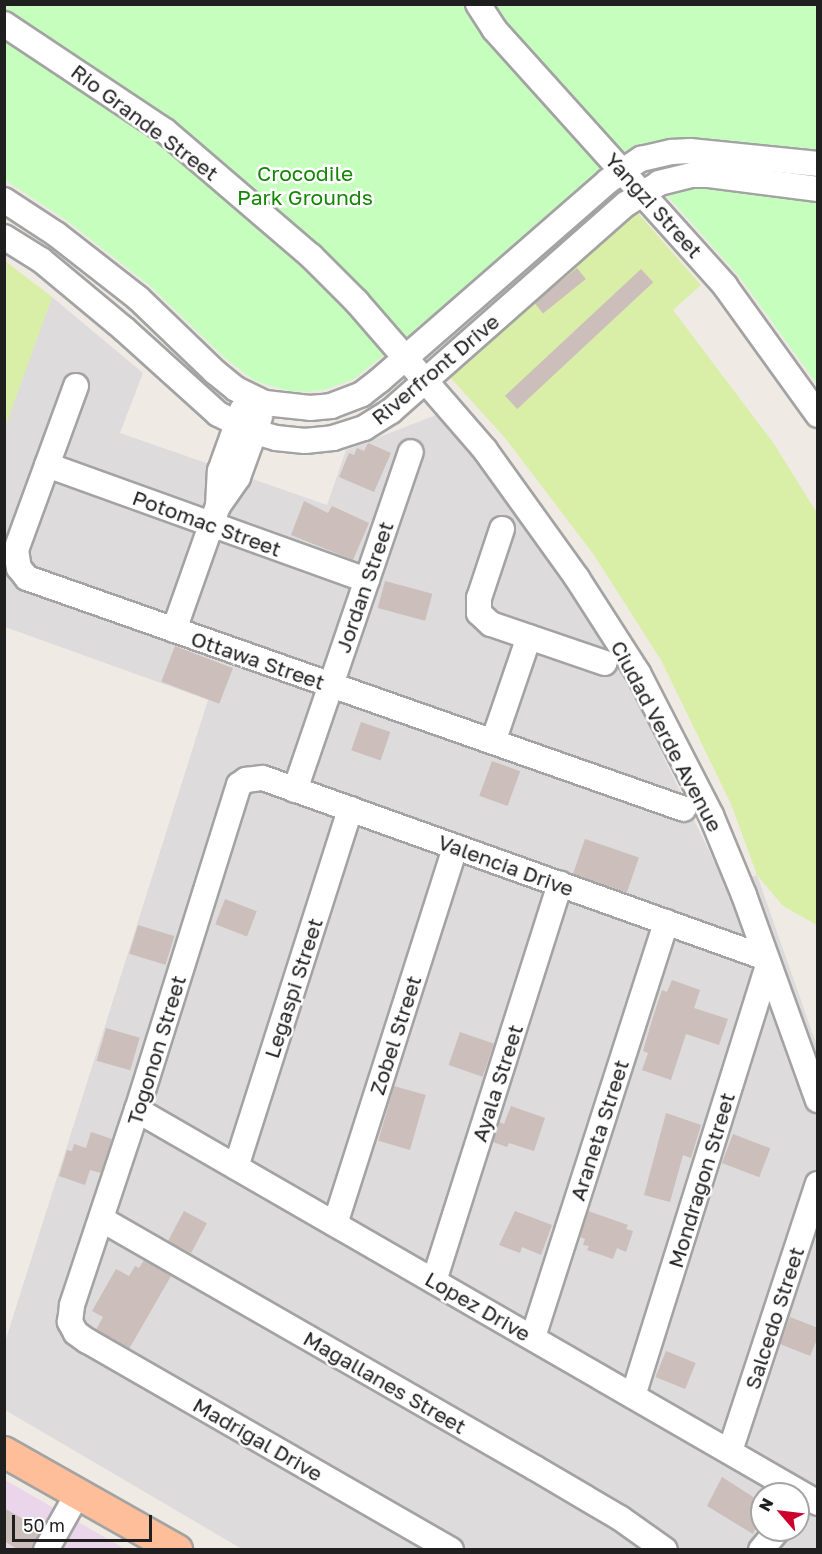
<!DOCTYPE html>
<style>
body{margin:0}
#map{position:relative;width:822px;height:1554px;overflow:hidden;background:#f0eae4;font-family:"Golos Text",sans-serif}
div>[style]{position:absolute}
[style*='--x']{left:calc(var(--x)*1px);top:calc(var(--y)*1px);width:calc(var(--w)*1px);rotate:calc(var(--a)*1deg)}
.residential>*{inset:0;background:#dddbdc}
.industrial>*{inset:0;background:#ead5ea}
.grass>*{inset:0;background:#d9eea6}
.park>*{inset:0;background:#c6febe}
.building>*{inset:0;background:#ccbeba;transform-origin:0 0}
.roads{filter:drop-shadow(2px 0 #a3a3a3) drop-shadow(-2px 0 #a3a3a3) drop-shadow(0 2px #a3a3a3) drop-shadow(0 -2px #a3a3a3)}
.minor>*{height:24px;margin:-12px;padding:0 12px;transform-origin:12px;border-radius:12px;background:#fff}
.major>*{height:30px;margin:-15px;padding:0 15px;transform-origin:15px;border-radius:15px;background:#ffbe9a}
span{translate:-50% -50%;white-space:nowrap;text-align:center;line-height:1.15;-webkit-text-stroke:5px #fff;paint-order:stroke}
.street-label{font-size:21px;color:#1f1f1f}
.park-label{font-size:21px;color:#138603}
.frame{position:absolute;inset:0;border:6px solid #1f1f1f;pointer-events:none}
.north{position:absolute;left:750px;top:1482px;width:60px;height:60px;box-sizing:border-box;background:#fff;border:2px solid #a5a5a5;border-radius:50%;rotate:298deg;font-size:16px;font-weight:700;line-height:24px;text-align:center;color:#1f1f1f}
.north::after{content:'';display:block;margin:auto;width:21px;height:27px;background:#cd002b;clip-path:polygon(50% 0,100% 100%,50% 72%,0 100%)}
.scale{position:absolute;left:12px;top:1515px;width:140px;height:27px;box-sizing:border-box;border:3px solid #1f1f1f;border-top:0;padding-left:8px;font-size:18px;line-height:21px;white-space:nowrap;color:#1f1f1f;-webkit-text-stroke:4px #fff;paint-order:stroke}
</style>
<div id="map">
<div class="residential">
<div style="clip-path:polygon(evenodd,52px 297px,143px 373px,120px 433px,327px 505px,346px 450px,436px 415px,506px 497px,623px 673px,726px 886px,757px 875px,817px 1046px,817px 1549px,242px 1549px,5px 1410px,5px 1342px,208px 700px,5px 627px,4px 428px,52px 297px,762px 1494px,798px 1494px,798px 1530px,762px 1530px,762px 1494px)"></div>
</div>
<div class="industrial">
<div style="clip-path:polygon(5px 1480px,125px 1549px,5px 1549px)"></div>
</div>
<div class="grass">
<div style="clip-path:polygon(637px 212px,701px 285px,673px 310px,774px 444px,817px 513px,817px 925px,783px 906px,757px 875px,731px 804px,661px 660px,594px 555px,506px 439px,449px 376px)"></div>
<div style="clip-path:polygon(5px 261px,52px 297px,5px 428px)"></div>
</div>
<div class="park">
<div style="clip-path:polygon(4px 5px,817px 5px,817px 384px,738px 275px,626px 150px,597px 171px,409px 335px,354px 379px,327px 389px,309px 392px,289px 391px,255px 381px,226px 359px,149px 285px,66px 220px,5px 180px)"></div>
</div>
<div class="building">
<div style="left:577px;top:268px;width:14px;height:55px;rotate:51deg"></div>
<div style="left:641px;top:269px;width:18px;height:186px;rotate:47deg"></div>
<div style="clip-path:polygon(368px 443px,391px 453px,374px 492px,339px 477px,349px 453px,354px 455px,357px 448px,364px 451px)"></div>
<div style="clip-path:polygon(304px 501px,328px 513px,332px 506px,369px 523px,353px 560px,291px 535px)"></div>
<div style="left:385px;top:581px;width:49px;height:28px;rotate:15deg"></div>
<div style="left:175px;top:646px;width:62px;height:38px;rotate:21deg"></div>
<div style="left:361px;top:722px;width:31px;height:30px;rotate:19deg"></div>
<div style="left:492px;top:761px;width:30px;height:37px;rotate:20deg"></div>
<div style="left:585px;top:839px;width:57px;height:37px;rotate:19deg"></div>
<div style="left:225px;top:899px;width:34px;height:27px;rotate:21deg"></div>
<div style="left:138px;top:925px;width:38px;height:30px;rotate:17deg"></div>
<div style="clip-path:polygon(672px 980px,700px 990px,694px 1008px,728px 1019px,719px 1045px,686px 1034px,671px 1080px,642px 1070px,648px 1053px,643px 1051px,653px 1017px,662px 990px,667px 992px)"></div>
<div style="left:106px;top:1028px;width:35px;height:34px;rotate:16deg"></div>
<div style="left:460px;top:1032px;width:36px;height:35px;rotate:19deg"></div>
<div style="left:394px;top:1086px;width:33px;height:57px;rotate:16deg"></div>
<div style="clip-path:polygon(511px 1106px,545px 1118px,534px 1151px,509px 1143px,507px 1147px,493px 1142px,499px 1122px,504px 1124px)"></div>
<div style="clip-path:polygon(666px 1113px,701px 1125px,691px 1158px,683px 1155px,670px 1202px,644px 1195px)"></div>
<div style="clip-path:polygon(91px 1132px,112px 1139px,101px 1173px,90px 1170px,85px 1185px,59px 1176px,67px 1150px,72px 1151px,74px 1144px,86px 1148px)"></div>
<div style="left:733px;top:1134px;width:40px;height:31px;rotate:21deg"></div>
<div style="left:184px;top:1211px;width:26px;height:34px;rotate:28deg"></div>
<div style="clip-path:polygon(515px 1211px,552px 1225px,541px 1255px,522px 1247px,520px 1253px,499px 1245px)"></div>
<div style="clip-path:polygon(588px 1211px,628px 1225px,626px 1229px,633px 1231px,626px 1252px,617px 1248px,613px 1259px,587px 1250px,589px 1246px,583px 1245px,585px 1239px,580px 1237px)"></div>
<div style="clip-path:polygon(144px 1260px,171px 1276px,129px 1349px,96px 1330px,103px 1317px,92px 1311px,116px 1269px,129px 1276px,135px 1266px,139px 1268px)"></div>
<div style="clip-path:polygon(790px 1317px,818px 1328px,818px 1337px,810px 1356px,780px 1344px)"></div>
<div style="left:666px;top:1351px;width:32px;height:28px;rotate:22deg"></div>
<div style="clip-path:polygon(722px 1477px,758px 1500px,756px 1505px,762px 1508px,762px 1527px,757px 1526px,753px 1534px,707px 1506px)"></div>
<div style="clip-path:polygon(4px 1508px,41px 1529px,32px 1550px,19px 1550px,4px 1541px)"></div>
</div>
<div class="roads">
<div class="minor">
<div style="--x:478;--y:4;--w:30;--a:57"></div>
<div style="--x:494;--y:29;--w:346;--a:48"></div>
<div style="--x:725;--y:286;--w:159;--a:54.2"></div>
<div style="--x:4;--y:24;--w:193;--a:33.6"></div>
<div style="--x:165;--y:131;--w:192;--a:40.6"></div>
<div style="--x:311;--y:256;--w:64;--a:45"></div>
<div style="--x:356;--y:301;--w:197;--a:49.1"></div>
<div style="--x:485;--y:450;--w:158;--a:54.3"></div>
<div style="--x:577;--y:578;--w:113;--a:57.3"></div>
<div style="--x:638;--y:673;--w:160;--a:62.8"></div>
<div style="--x:711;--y:815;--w:87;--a:67.6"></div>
<div style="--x:744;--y:895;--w:218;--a:70.2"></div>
<div style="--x:4;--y:200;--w:62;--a:33.2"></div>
<div style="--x:56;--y:234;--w:104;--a:38"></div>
<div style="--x:138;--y:298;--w:107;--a:43.9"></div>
<div style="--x:215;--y:372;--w:27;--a:39"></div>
<div style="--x:236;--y:389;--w:32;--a:26"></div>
<div style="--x:265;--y:403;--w:45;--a:6.3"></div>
<div style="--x:310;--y:408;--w:21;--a:-5"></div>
<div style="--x:331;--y:406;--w:33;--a:-21"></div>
<div style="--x:362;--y:394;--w:23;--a:-38"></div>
<div style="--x:380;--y:380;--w:303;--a:-41.1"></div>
<div style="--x:608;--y:181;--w:40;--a:-34"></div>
<div style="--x:641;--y:159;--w:32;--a:-13"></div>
<div style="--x:672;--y:152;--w:18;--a:-3"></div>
<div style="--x:690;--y:151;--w:129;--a:5.8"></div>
<div style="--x:4;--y:237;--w:44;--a:31.9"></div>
<div style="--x:41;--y:260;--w:108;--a:39.7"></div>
<div style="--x:124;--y:329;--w:127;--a:42.1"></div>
<div style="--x:218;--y:414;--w:41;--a:25.9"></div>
<div style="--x:255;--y:432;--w:22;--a:16"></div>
<div style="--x:276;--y:438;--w:29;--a:6"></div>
<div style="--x:305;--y:441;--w:28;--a:-6"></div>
<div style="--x:333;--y:438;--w:33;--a:-18"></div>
<div style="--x:364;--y:428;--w:32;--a:-32"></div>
<div style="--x:391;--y:411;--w:313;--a:-41.4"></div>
<div style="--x:626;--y:204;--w:39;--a:-32"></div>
<div style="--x:659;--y:183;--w:34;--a:-14"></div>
<div style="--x:692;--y:175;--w:17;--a:0"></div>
<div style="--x:709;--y:175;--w:110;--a:7.3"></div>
<div style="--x:76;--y:386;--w:175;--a:110.1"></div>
<div style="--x:16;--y:550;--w:18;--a:81"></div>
<div style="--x:19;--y:568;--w:13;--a:51"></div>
<div style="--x:27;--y:578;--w:696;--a:19.37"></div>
<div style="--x:47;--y:465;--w:340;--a:19.8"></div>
<div style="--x:218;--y:506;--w:35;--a:-55"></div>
<div style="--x:238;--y:477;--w:64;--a:-69.9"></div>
<div style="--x:502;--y:529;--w:73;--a:108.4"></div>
<div style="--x:479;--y:598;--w:15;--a:90"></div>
<div style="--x:479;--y:613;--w:16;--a:43"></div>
<div style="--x:491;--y:624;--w:120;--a:18.9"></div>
<div style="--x:174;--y:630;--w:132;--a:-70.5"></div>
<div style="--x:218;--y:506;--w:35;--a:-87"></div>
<div style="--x:220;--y:471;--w:65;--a:-70.2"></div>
<div style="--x:493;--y:742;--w:111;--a:-71.1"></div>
<div style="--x:295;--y:790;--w:357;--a:-71.1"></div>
<div style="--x:137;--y:1110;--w:786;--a:29.99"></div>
<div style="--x:236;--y:1167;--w:376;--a:-72.3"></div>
<div style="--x:101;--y:1219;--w:500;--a:29.84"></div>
<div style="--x:535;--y:1468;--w:99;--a:30.5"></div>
<div style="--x:620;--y:1518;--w:55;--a:35.4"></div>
<div style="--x:335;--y:1224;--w:396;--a:-72.3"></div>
<div style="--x:434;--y:1281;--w:417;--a:-72.4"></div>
<div style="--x:533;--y:1337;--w:436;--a:-72.2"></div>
<div style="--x:633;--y:1396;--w:453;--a:-72.6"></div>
<div style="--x:730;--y:1451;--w:281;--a:-71.8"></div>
<div style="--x:46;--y:1550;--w:65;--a:-60.7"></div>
<div style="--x:451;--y:1550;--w:420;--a:-150.1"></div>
<div style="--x:87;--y:1341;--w:14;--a:-144"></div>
<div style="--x:76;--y:1333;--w:13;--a:-119"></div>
<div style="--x:70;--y:1322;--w:17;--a:-83"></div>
<div style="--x:72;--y:1305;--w:206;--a:-71.6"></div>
<div style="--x:137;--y:1110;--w:341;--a:-72.6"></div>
<div style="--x:239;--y:785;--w:9;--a:-36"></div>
<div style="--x:246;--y:780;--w:17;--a:-7"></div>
<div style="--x:263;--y:778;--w:534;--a:19.69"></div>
<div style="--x:761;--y:1550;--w:26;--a:-50"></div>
</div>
<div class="major">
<div style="--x:4;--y:1452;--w:199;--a:29.5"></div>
</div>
</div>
<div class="street-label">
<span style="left:145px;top:122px;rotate:37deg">Rio Grande Street</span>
<span style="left:654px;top:205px;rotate:48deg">Yangzi Street</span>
<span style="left:435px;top:369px;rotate:-40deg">Riverfront Drive</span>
<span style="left:207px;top:523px;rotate:20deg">Potomac Street</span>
<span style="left:364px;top:587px;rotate:-71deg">Jordan Street</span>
<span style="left:258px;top:660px;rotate:19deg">Ottawa Street</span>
<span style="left:667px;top:736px;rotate:62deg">Ciudad Verde Avenue</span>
<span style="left:506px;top:865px;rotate:20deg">Valencia Drive</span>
<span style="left:293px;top:988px;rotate:-72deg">Legaspi Street</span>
<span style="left:395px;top:1035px;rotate:-72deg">Zobel Street</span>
<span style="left:156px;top:1050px;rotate:-73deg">Togonon Street</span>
<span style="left:497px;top:1083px;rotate:-72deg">Ayala Street</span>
<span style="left:599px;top:1130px;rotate:-72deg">Araneta Street</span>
<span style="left:701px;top:1180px;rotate:-73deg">Mondragon Street</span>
<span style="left:478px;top:1306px;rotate:30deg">Lopez Drive</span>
<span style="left:774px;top:1318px;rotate:-72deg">Salcedo Street</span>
<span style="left:385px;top:1382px;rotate:30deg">Magallanes Street</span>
<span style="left:258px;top:1439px;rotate:30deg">Madrigal Drive</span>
</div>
<div class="park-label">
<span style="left:305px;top:185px">Crocodile<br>Park Grounds</span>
</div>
<div class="frame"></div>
<div class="north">N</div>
<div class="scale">50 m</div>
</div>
